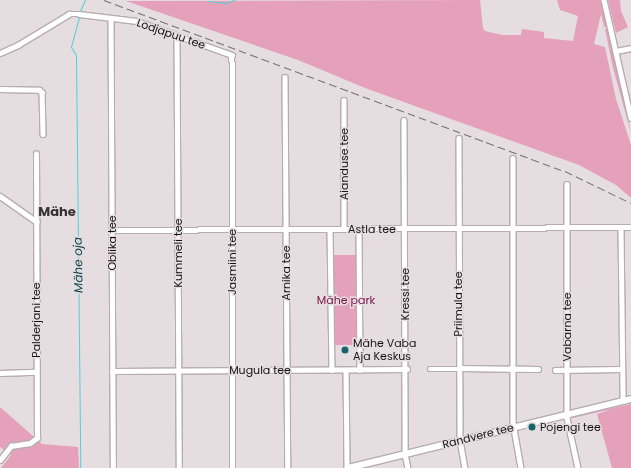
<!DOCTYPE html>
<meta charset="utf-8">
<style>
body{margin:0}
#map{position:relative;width:631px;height:468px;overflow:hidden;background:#e6dde0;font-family:Poppins,sans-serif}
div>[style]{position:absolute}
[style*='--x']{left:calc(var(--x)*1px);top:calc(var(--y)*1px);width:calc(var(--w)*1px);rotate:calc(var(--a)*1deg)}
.green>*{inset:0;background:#e5a1b9;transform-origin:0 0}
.stream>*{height:1px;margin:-0.5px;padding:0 0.5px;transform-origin:0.5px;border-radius:0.5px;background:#50cfd9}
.roads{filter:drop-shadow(1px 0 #b5adb0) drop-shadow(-1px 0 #b5adb0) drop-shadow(0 1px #b5adb0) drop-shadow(0 -1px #b5adb0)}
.street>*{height:4.5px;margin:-2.25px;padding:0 2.25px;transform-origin:2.25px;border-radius:2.25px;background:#fff}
.secondary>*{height:6px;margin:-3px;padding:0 3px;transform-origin:3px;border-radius:3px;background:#fff}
.rail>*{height:1px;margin-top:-0.5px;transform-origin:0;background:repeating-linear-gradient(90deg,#767072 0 8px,transparent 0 12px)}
.dots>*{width:11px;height:11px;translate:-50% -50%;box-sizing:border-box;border:2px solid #e6dde0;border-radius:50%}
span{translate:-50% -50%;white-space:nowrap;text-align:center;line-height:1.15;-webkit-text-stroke:3px #e6dde0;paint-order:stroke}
.street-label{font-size:11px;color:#171415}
.park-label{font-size:11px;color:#781245}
.poi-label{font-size:11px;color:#171415}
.left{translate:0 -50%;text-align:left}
.water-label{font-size:12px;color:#0a4549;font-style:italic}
.quarter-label{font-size:13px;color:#373133;font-weight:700}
</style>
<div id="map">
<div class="green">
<div style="clip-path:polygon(480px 0,483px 28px,485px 31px,502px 35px,521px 35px,522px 29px,544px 32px,544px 38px,573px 41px,578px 16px,560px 10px,557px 0,601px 0,608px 26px,604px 27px,601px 14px,594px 44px,605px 47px,616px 99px,631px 145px,631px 198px,616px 185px,579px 165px,365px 88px,298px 60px,126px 1px)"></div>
<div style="clip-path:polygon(608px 0,620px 0,621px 11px,628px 27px,616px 33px)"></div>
<div style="clip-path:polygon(608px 28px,621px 83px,631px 133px,613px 68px,605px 29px)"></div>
<div style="left:333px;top:255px;width:25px;height:90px"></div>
<div style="clip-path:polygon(631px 404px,631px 468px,612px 468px,597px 414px,612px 409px,568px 419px,569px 417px)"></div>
<div style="clip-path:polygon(0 407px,42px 444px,78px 447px,79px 468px,1px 468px,11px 455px,0 447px)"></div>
</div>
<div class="stream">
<div style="--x:208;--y:1;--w:18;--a:6"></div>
<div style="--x:226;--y:3;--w:9;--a:-21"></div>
<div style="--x:80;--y:11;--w:12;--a:-66"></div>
<div style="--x:79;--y:17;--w:31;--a:105"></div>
<div style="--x:71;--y:47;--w:9;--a:58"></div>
<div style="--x:76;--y:55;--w:413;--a:89.4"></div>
</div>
<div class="roads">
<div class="street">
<div style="--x:604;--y:0;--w:121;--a:77.1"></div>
<div style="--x:111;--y:18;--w:450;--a:89.7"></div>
<div style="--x:177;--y:37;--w:431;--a:89.7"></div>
<div style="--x:616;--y:51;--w:15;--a:-11"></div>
<div style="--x:0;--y:53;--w:20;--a:-24"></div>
<div style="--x:18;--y:45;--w:60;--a:-31.3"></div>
<div style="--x:69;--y:14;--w:10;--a:0"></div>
<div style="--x:79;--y:14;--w:58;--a:6.9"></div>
<div style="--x:137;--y:21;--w:101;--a:19.7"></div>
<div style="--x:232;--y:55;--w:413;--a:89.9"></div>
<div style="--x:285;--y:77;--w:391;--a:89.6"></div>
<div style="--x:0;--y:89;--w:39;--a:1"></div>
<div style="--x:39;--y:90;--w:4;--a:34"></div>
<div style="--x:42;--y:92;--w:42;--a:88.6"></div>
<div style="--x:344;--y:100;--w:129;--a:90"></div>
<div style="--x:404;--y:120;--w:334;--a:89.8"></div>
<div style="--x:405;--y:454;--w:14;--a:78"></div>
<div style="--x:459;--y:138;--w:302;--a:89.8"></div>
<div style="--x:460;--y:440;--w:28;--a:80"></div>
<div style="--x:513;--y:158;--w:265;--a:90"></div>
<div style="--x:513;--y:423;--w:46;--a:79.9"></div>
<div style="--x:567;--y:184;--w:234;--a:90"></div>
<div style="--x:567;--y:418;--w:51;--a:77.6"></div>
<div style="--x:0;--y:196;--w:45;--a:35.1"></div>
<div style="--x:621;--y:227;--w:174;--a:89.3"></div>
<div style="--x:330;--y:229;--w:141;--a:89.2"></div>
<div style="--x:359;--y:229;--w:141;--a:89.6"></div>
<div style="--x:113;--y:230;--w:518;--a:-0.33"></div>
<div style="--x:462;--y:368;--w:76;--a:0.8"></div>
<div style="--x:430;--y:369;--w:29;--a:0"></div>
<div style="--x:346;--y:370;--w:98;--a:89.4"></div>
<div style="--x:555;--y:370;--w:66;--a:-0.9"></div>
<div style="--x:112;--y:371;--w:295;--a:-0.4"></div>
<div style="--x:0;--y:373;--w:36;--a:-2"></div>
<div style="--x:0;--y:460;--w:18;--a:-52"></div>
<div style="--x:11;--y:446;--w:19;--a:-9"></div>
<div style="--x:30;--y:443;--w:9;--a:-36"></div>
<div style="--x:37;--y:438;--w:284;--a:-90.2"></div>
</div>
<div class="secondary">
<div style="--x:348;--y:468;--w:291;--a:-13.7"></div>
</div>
</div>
<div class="rail">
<div style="--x:104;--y:0;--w:492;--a:20.4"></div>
<div style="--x:565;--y:171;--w:73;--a:25.9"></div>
</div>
<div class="dots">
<div style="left:345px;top:350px;background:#16656a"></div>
<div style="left:532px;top:427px;background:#16656a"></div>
</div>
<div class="street-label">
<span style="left:171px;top:34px;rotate:19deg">Lodjapuu tee</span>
<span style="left:344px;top:164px;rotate:-90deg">Aianduse tee</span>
<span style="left:372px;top:229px">Astla tee</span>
<span style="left:112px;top:243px;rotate:-90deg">Oblika tee</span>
<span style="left:178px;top:253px;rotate:-90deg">Kummeli tee</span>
<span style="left:232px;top:262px;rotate:-90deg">Jasmiini tee</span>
<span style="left:286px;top:273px;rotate:-90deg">Arnika tee</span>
<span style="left:405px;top:294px;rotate:-90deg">Kressi tee</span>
<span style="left:458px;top:304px;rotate:-90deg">Priimula tee</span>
<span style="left:36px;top:320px;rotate:-90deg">Palderjani tee</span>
<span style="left:567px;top:327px;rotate:-90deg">Vabarna tee</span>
<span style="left:260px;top:370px">Mugula tee</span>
<span style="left:478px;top:436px;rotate:-14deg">Randvere tee</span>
</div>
<div class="park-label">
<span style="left:346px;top:300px">Mähe park</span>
</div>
<div class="poi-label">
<span class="left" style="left:353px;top:350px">Mähe Vaba<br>Aja Keskus</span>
<span class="left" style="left:540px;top:427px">Pojengi tee</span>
</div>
<div class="water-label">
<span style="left:78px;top:265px;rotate:-91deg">Mähe oja</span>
</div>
<div class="quarter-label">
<span style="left:57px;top:212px">Mähe</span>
</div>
</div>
